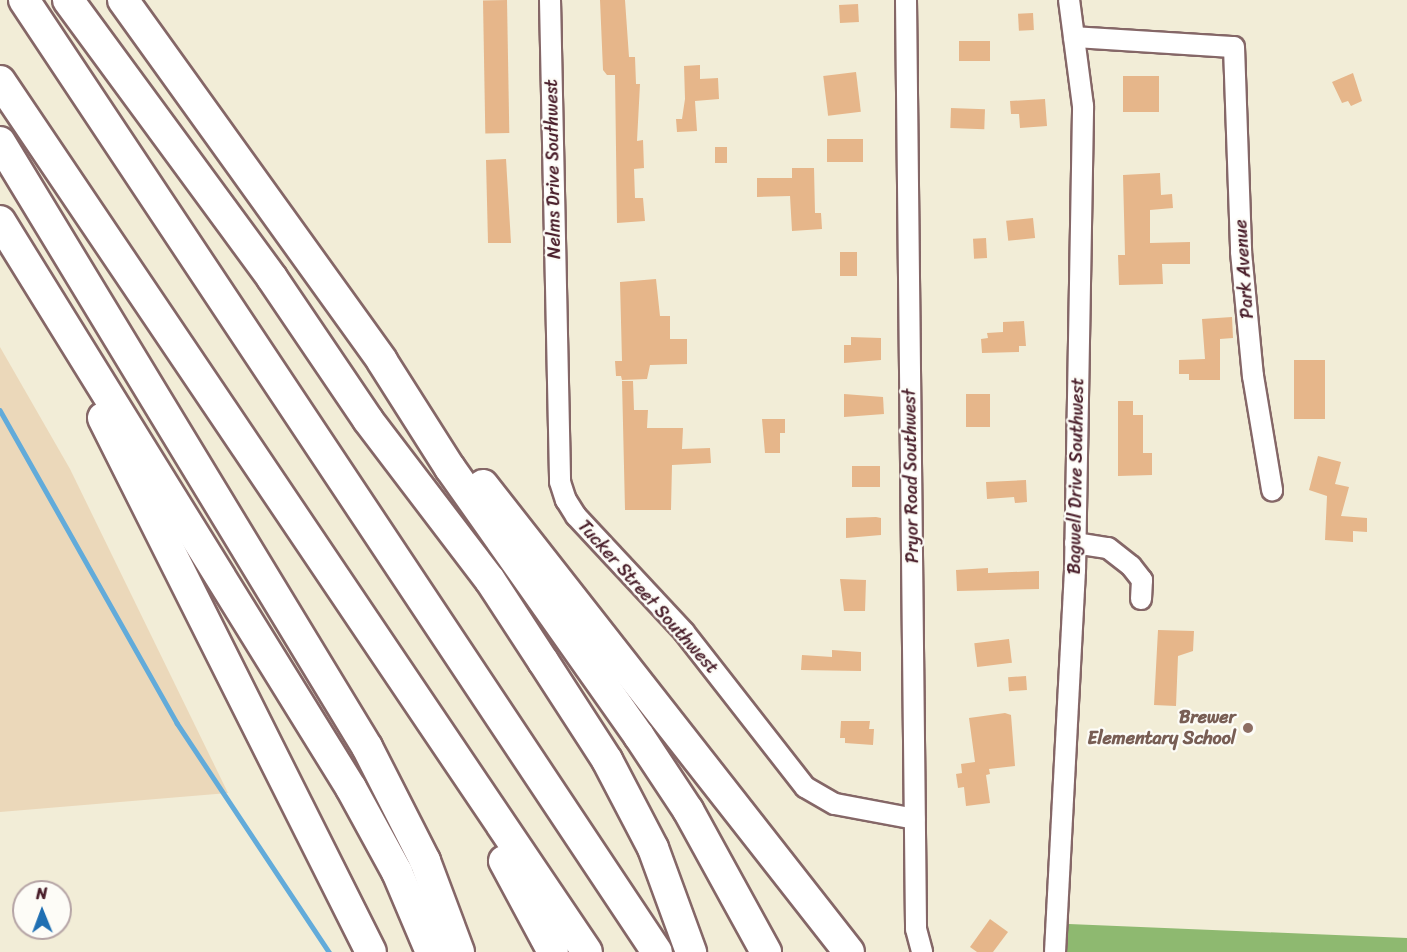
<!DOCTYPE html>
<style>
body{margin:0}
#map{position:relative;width:1407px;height:952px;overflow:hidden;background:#f2edd7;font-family:Sriracha,sans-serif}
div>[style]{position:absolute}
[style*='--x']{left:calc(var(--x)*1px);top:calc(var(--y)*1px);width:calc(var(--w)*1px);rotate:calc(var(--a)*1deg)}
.built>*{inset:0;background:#ebd8ba}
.forest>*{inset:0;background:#8eb970}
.stream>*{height:4.5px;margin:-2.25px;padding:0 2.25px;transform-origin:2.25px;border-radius:2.25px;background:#62abda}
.building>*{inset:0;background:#e6b68a;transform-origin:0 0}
.roads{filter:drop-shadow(2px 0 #856767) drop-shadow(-2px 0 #856767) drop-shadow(0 2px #856767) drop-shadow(0 -2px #856767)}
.minor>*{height:20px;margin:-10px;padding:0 10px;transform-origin:10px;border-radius:10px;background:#fff}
.highway>*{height:30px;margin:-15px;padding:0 15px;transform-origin:15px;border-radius:15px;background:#fff}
.dots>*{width:16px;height:16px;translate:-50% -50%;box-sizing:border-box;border:3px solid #fdfcf7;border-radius:50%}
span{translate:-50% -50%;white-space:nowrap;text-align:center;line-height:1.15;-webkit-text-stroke:4.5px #fdfcf7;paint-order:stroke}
.street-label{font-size:18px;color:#4a1f2b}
.education-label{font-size:18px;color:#785e54;font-weight:700}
.right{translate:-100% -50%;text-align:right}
.north{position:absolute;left:12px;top:880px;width:60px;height:60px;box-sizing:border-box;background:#fdfcf7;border:2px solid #b5a4a5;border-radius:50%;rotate:359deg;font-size:16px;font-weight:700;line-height:24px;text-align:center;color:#4a1f2b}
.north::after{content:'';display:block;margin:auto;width:21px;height:27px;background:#1f6fb2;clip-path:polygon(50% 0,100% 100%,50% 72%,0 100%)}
</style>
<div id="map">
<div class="built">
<div style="clip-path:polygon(0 347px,70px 469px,228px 793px,0 812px)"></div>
</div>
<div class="forest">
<div style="clip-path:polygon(1045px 923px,1407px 938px,1407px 952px,1048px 952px)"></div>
</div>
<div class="stream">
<div style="--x:0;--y:410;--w:360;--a:60.5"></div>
<div style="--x:177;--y:723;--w:275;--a:56.4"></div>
</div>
<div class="building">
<div style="left:507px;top:0;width:133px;height:24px;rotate:89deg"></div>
<div style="clip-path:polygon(600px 0,625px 0,629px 57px,635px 57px,636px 84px,640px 84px,637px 141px,643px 140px,644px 168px,634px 169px,635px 198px,643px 198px,645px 221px,617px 223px,615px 75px,607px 75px,603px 70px)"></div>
<div style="left:858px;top:4px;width:18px;height:19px;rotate:87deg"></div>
<div style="left:1033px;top:13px;width:17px;height:15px;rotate:87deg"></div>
<div style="left:959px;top:41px;width:31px;height:20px"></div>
<div style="clip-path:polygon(700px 65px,700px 79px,718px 78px,719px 99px,695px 101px,697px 131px,677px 132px,676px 119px,682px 119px,685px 99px,684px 66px)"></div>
<div style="left:856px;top:72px;width:40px;height:33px;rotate:83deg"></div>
<div style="clip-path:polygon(1353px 73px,1362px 101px,1351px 106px,1348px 101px,1342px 103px,1332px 82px)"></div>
<div style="left:1123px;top:76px;width:36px;height:36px"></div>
<div style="clip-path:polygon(1045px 99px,1047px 126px,1020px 128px,1019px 114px,1011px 114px,1010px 101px)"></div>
<div style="left:951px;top:108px;width:34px;height:20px;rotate:2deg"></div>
<div style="left:827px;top:139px;width:36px;height:23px"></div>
<div style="left:715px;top:147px;width:12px;height:16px"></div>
<div style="clip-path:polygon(506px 159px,511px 243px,488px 243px,486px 160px)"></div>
<div style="clip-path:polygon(792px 168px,814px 168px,815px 213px,821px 213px,822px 229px,792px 231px,790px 196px,757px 197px,757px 178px,792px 178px)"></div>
<div style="clip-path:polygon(1160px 173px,1161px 195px,1172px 194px,1173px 208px,1150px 210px,1150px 243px,1190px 242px,1190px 264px,1162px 264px,1163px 284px,1119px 285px,1118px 255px,1125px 255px,1123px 175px)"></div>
<div style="left:1033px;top:218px;width:20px;height:27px;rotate:84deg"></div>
<div style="left:986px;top:238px;width:20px;height:13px;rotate:87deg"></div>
<div style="left:840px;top:252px;width:17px;height:24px"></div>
<div style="clip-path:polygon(656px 279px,660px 316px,670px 316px,670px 339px,687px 339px,687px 364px,650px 365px,647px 379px,622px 380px,621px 376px,616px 376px,615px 361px,622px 361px,620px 282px)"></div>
<div style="clip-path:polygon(1232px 317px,1233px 338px,1220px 339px,1220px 380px,1189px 380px,1189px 374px,1179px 374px,1179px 360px,1205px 359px,1202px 319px)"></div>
<div style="clip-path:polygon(1024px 321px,1026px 346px,1019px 346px,1019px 352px,982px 353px,981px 339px,988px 338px,987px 333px,1003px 332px,1003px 322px)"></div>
<div style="clip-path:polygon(851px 337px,881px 338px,881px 360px,844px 363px,844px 345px,851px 345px)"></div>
<div style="left:1325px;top:360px;width:59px;height:31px;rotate:90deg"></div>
<div style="clip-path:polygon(622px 381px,633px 381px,634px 410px,648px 410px,647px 428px,683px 428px,682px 449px,710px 448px,711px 463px,672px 465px,671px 510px,625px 510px)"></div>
<div style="clip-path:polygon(844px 394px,883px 397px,884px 414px,844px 417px)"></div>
<div style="left:966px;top:394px;width:24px;height:33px"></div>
<div style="clip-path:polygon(1118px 401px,1133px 401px,1133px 415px,1143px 415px,1143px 453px,1152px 453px,1152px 475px,1118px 476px)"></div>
<div style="clip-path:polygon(762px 419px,785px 419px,785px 433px,780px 433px,780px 453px,765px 453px)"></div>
<div style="clip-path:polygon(1318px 456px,1341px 462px,1335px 484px,1349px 487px,1341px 516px,1367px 518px,1367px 532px,1353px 531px,1353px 542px,1325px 540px,1327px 496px,1309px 490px)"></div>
<div style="left:852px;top:466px;width:28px;height:21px"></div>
<div style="clip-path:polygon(1026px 480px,1027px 502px,1015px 503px,1014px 497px,987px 499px,986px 482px)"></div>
<div style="clip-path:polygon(876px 517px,881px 518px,881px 535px,846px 538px,846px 518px)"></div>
<div style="clip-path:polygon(988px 568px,988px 573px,1039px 571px,1039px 589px,957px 591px,956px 570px)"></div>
<div style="clip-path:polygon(840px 579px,866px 580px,865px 611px,844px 611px)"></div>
<div style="clip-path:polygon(1158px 630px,1194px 631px,1193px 651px,1178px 656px,1176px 706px,1154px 705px)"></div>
<div style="left:1009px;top:639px;width:24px;height:35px;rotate:83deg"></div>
<div style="clip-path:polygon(832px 650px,861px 652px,861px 671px,801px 670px,802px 655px,832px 657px)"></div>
<div style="left:1026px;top:676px;width:14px;height:18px;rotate:86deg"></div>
<div style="clip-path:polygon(1005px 713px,1011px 715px,1015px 766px,989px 769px,990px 774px,986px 775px,990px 803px,966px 806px,964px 787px,958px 788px,956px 774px,962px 773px,961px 764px,975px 762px,969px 718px)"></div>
<div style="clip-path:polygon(841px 721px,870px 721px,869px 729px,874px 729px,873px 745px,845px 743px,845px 738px,840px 738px)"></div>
<div style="clip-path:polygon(990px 919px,1008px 932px,993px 952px,977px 952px,970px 947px)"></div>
</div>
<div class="roads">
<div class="minor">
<div style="--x:550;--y:0;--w:482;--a:88.8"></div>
<div style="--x:560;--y:482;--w:19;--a:72"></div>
<div style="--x:566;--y:500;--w:19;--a:58"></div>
<div style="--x:576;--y:516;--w:158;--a:47"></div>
<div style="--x:684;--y:632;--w:197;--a:52"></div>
<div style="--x:805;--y:787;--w:34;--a:30"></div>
<div style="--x:835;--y:804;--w:81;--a:10.6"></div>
<div style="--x:906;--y:0;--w:929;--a:89.38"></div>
<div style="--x:916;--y:929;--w:24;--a:75"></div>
<div style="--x:1074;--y:37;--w:160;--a:3.6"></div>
<div style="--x:1234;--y:47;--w:205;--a:88"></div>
<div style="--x:1241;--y:252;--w:125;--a:84.5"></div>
<div style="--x:1253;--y:376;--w:116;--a:80.5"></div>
<div style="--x:1075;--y:543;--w:33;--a:9"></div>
<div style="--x:1108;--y:548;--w:29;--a:38"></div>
<div style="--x:1131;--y:566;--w:18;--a:52"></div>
<div style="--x:1142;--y:580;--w:19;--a:93"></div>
<div style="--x:1055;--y:952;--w:383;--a:-87"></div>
<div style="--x:1075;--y:570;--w:464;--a:-89"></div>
<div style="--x:1083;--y:106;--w:107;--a:-97.5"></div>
</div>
<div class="highway">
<div style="--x:24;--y:0;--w:1143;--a:56.38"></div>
<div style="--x:68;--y:0;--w:345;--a:53.7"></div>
<div style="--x:272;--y:278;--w:171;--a:55.9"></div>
<div style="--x:368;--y:420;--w:201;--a:52.7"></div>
<div style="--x:490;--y:580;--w:97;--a:56.8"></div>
<div style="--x:543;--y:661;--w:118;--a:57.1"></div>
<div style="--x:607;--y:760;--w:99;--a:62.4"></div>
<div style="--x:653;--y:848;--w:111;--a:69.9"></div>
<div style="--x:123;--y:0;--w:444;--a:54.3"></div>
<div style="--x:382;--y:361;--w:127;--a:57.6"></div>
<div style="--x:450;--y:468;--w:328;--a:54.8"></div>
<div style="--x:639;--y:736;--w:89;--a:56.5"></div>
<div style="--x:688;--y:810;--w:162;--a:61.2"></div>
<div style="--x:0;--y:81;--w:1050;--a:56.02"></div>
<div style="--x:0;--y:142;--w:708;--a:58.76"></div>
<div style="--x:367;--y:747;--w:128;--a:63"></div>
<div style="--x:425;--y:861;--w:97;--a:69.5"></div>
<div style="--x:0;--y:221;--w:667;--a:58.24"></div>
<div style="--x:351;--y:788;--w:96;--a:61.3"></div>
<div style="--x:397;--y:872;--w:87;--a:67"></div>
<div style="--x:103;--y:418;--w:597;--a:63.35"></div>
<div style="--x:483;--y:485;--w:593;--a:51.91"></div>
<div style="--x:504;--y:861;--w:103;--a:61.7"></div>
</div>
</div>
<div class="dots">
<div style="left:1248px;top:728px;background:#8d6e63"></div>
</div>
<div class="street-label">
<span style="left:553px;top:169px;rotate:-91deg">Nelms Drive Southwest</span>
<span style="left:1244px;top:269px;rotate:-94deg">Park Avenue</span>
<span style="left:911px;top:476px;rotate:-91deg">Pryor Road Southwest</span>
<span style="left:1076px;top:476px;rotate:-89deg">Bagwell Drive Southwest</span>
<span style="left:648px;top:597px;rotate:48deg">Tucker Street Southwest</span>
</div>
<div class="education-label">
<span class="right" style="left:1236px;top:728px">Brewer<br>Elementary School</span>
</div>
<div class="north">N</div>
</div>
